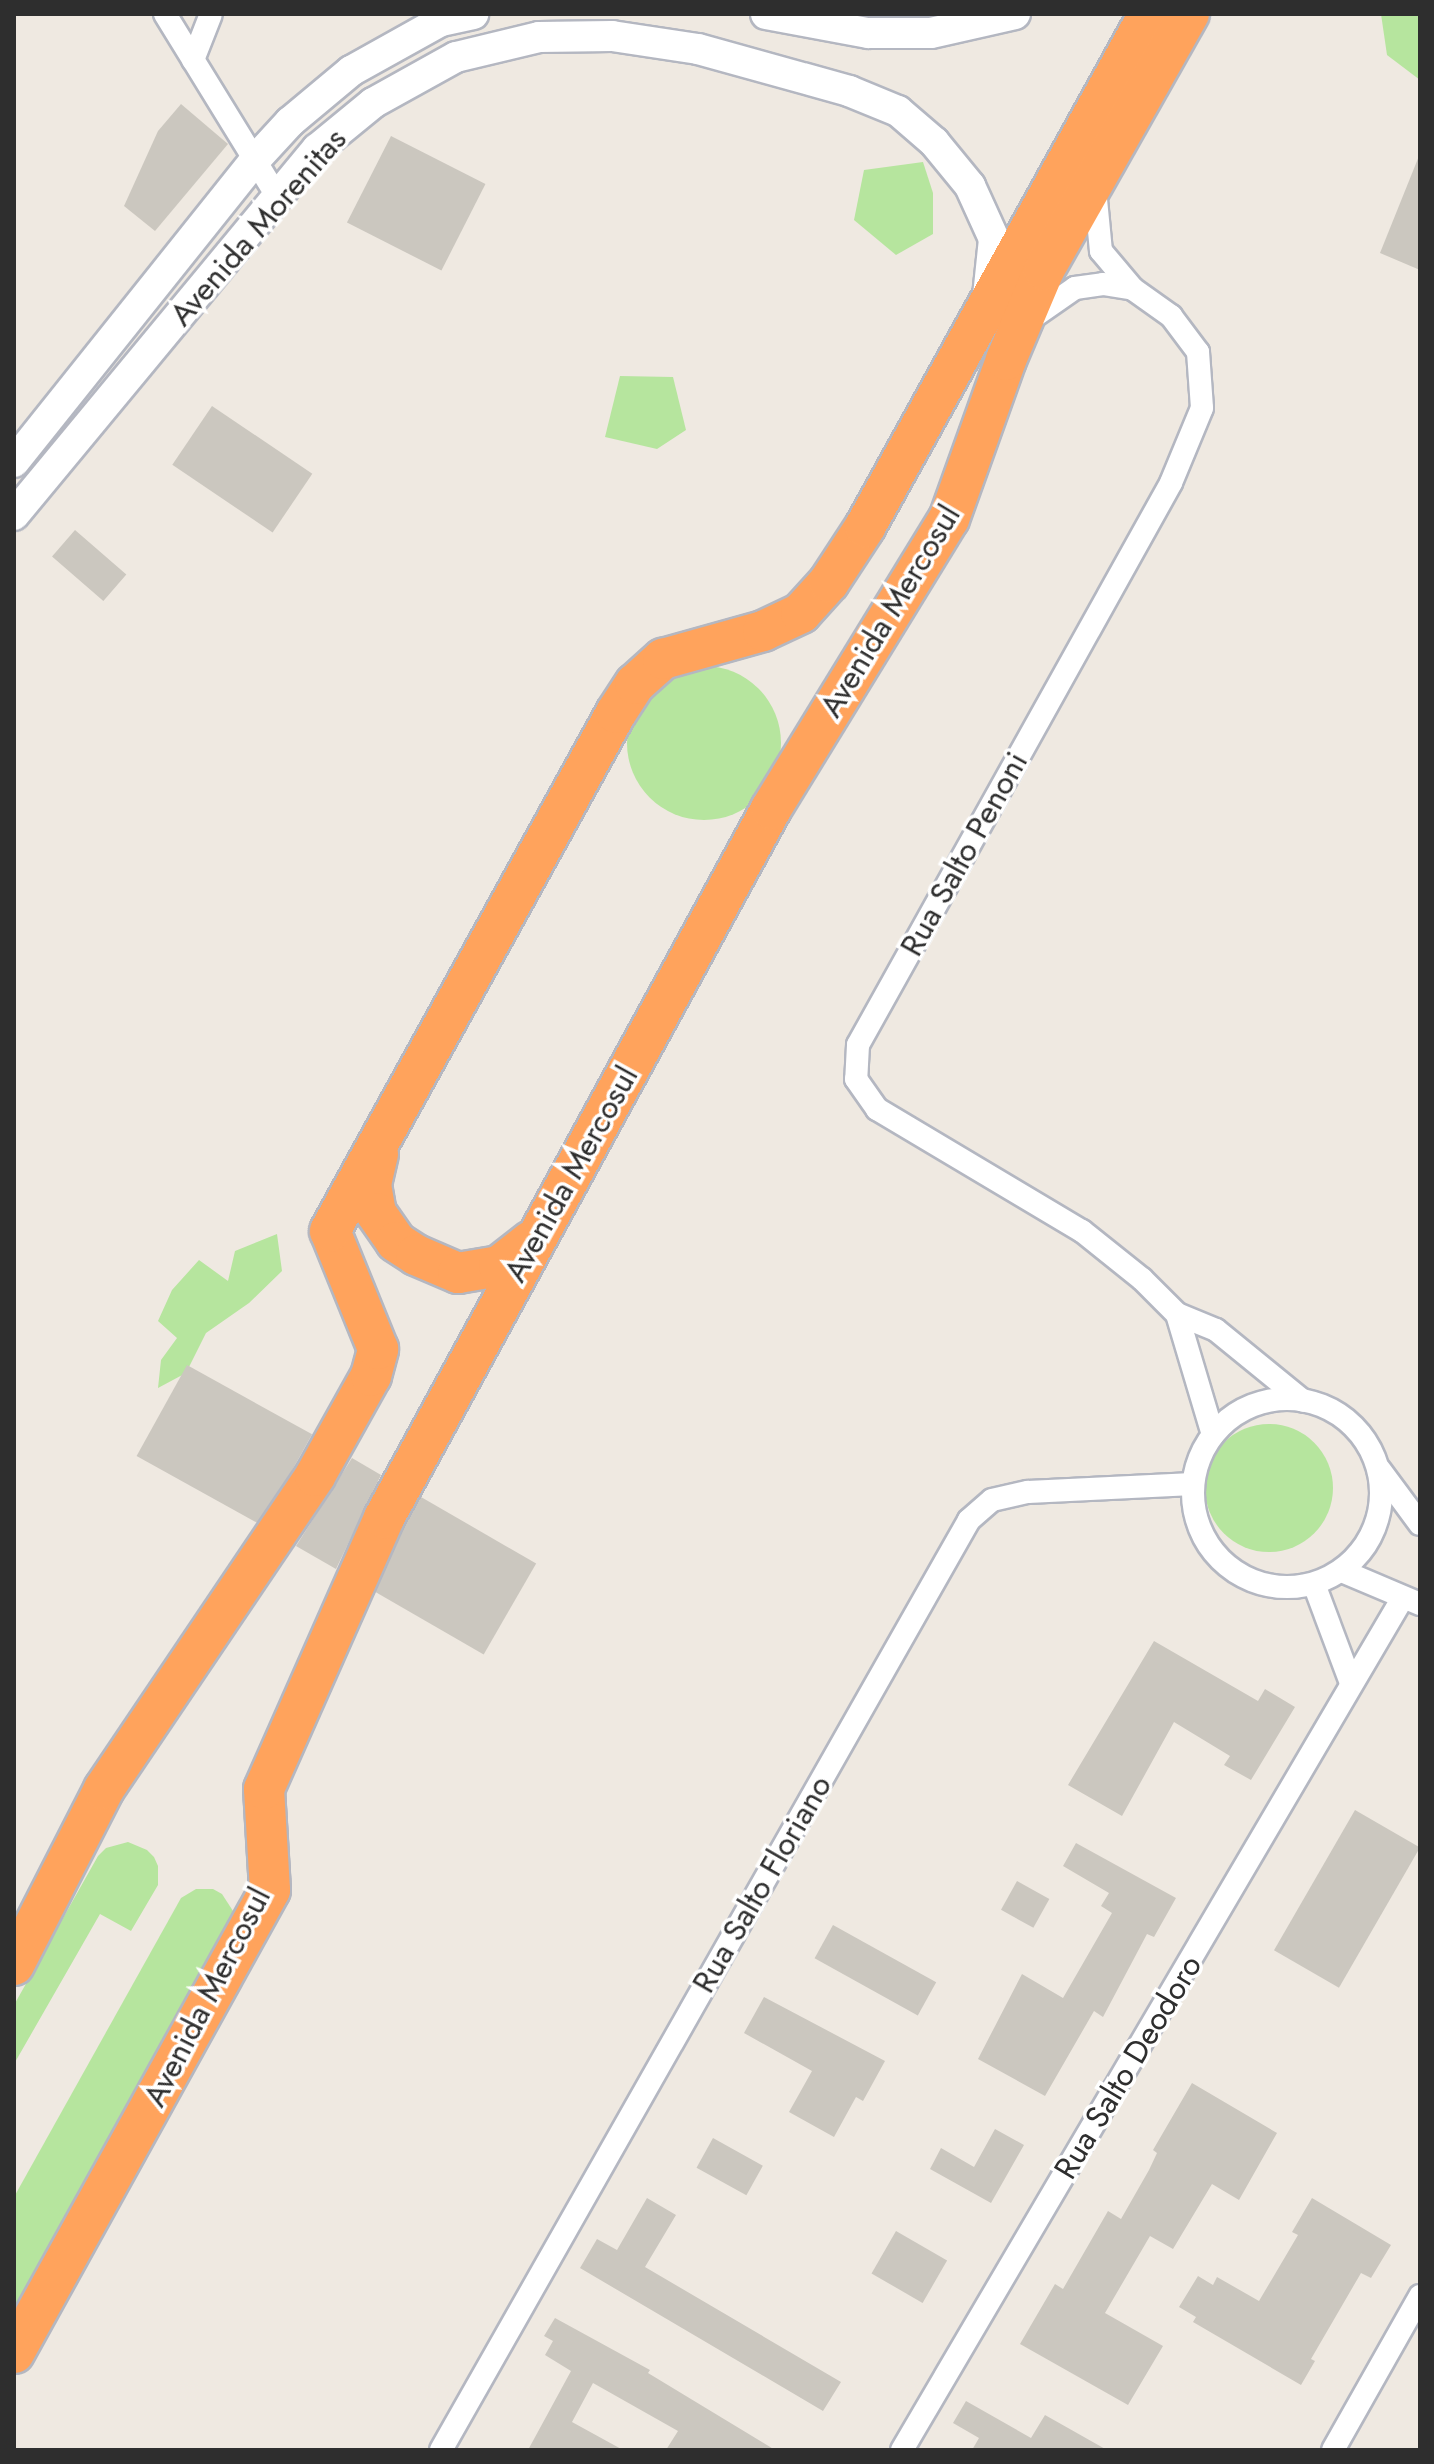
<!DOCTYPE html>
<style>
body{margin:0}
#map{position:relative;width:1434px;height:2464px;overflow:hidden;background:#efe9e1;font-family:Jost,sans-serif}
div>[style]{position:absolute}
[style*='--x']{left:calc(var(--x)*1px);top:calc(var(--y)*1px);width:calc(var(--w)*1px);rotate:calc(var(--a)*1deg)}
.green>*{inset:0;background:#b6e59e}
.round{border-radius:50%}
.building>*{inset:0;background:#cbc7bf;transform-origin:0 0}
.roads{filter:drop-shadow(2px 0 #b4b7c1) drop-shadow(-2px 0 #b4b7c1) drop-shadow(0 2px #b4b7c1) drop-shadow(0 -2px #b4b7c1)}
.street>*{height:22px;margin:-11px;padding:0 11px;transform-origin:11px;border-radius:11px;background:#fff}
.street>.ring{margin:-11px;padding:0;box-sizing:content-box;background:none;border:22px solid #fff;border-radius:50%}
.secondary>*{height:30px;margin:-15px;padding:0 15px;transform-origin:15px;border-radius:15px;background:#fff}
.highway>*{height:40px;margin:-20px;padding:0 20px;transform-origin:20px;border-radius:20px;background:#ffa35c}
span{translate:-50% -50%;white-space:nowrap;text-align:center;line-height:1.15;-webkit-text-stroke:7px #fff;paint-order:stroke}
.street-label{font-size:32px;color:#2e2e2e}
.frame{position:absolute;inset:0;border:16px solid #2e2e2e;pointer-events:none}
</style>
<div id="map">
<div class="green">
<div style="clip-path:polygon(1381px 14px,1420px 14px,1420px 80px,1387px 55px)"></div>
<div style="clip-path:polygon(923px 162px,933px 193px,933px 234px,896px 255px,854px 220px,864px 170px)"></div>
<div style="clip-path:polygon(620px 376px,673px 377px,686px 430px,657px 449px,605px 437px)"></div>
<div class="round" style="left:627px;top:666px;width:154px;height:154px"></div>
<div style="clip-path:polygon(277px 1234px,282px 1271px,249px 1303px,206px 1333px,186px 1373px,158px 1388px,161px 1360px,177px 1338px,158px 1321px,172px 1290px,199px 1260px,228px 1281px,235px 1251px)"></div>
<div class="round" style="left:1205px;top:1424px;width:128px;height:128px"></div>
<div style="clip-path:polygon(128px 1842px,147px 1850px,154px 1857px,158px 1866px,158px 1885px,131px 1931px,100px 1914px,14px 2064px,14px 2005px,98px 1856px,106px 1848px)"></div>
<div style="clip-path:polygon(196px 1889px,213px 1889px,222px 1894px,233px 1911px,234px 1921px,14px 2311px,14px 2197px,181px 1898px)"></div>
</div>
<div class="building">
<div style="clip-path:polygon(181px 104px,228px 144px,155px 231px,124px 206px,158px 131px)"></div>
<div style="left:391px;top:136px;width:106px;height:97px;rotate:27deg"></div>
<div style="clip-path:polygon(1419px 156px,1420px 157px,1420px 270px,1380px 253px)"></div>
<div style="left:212px;top:406px;width:121px;height:71px;rotate:34deg"></div>
<div style="left:75px;top:530px;width:68px;height:35px;rotate:41deg"></div>
<div style="left:187px;top:1365px;width:143px;height:104px;rotate:29deg"></div>
<div style="clip-path:polygon(352px 1458px,381px 1475px,336px 1569px,296px 1546px)"></div>
<div style="left:421px;top:1497px;width:133px;height:105px;rotate:30deg"></div>
<div style="clip-path:polygon(1154px 1641px,1258px 1701px,1265px 1689px,1295px 1707px,1251px 1780px,1224px 1765px,1230px 1756px,1174px 1722px,1122px 1816px,1068px 1785px)"></div>
<div style="left:1355px;top:1810px;width:75px;height:162px;rotate:30deg"></div>
<div style="clip-path:polygon(1076px 1843px,1176px 1898px,1154px 1937px,1147px 1934px,1103px 2017px,1094px 2011px,1045px 2096px,978px 2059px,1022px 1974px,1063px 1998px,1112px 1913px,1101px 1906px,1109px 1893px,1063px 1866px)"></div>
<div style="left:1017px;top:1881px;width:37px;height:33px;rotate:29deg"></div>
<div style="left:833px;top:1925px;width:118px;height:38px;rotate:29deg"></div>
<div style="clip-path:polygon(764px 1997px,885px 2061px,863px 2101px,856px 2097px,834px 2137px,789px 2112px,812px 2071px,744px 2033px)"></div>
<div style="clip-path:polygon(1192px 2083px,1277px 2133px,1239px 2200px,1212px 2184px,1173px 2249px,1150px 2236px,1105px 2313px,1163px 2346px,1128px 2405px,1020px 2344px,1055px 2284px,1063px 2289px,1108px 2211px,1121px 2219px,1149px 2170px,1157px 2153px,1153px 2150px)"></div>
<div style="clip-path:polygon(995px 2129px,1024px 2145px,991px 2203px,930px 2169px,941px 2148px,974px 2167px)"></div>
<div style="left:713px;top:2138px;width:57px;height:34px;rotate:29deg"></div>
<div style="clip-path:polygon(647px 2198px,676px 2215px,645px 2267px,841px 2382px,823px 2411px,580px 2268px,597px 2239px,617px 2250px)"></div>
<div style="clip-path:polygon(1312px 2198px,1391px 2245px,1371px 2278px,1361px 2273px,1311px 2359px,1315px 2361px,1301px 2385px,1193px 2322px,1196px 2317px,1179px 2307px,1198px 2276px,1213px 2285px,1217px 2277px,1259px 2301px,1298px 2235px,1292px 2232px)"></div>
<div style="left:896px;top:2231px;width:59px;height:49px;rotate:30deg"></div>
<div style="clip-path:polygon(555px 2318px,650px 2370px,648px 2373px,775px 2450px,666px 2450px,678px 2431px,593px 2383px,572px 2422px,623px 2450px,528px 2450px,571px 2371px,545px 2355px,553px 2341px,544px 2336px)"></div>
<div style="clip-path:polygon(966px 2401px,1031px 2438px,1045px 2415px,1107px 2450px,972px 2450px,979px 2438px,953px 2423px)"></div>
</div>
<div class="roads">
<div class="street">
<div style="--x:165;--y:14;--w:214;--a:58.4"></div>
<div style="--x:193;--y:60;--w:49;--a:-68.6"></div>
<div style="--x:1095;--y:189;--w:62;--a:84.5"></div>
<div style="--x:1101;--y:251;--w:50;--a:49.9"></div>
<div style="--x:1133;--y:289;--w:47;--a:35.4"></div>
<div style="--x:1171;--y:316;--w:45;--a:53.1"></div>
<div style="--x:1198;--y:352;--w:56;--a:85.9"></div>
<div style="--x:1202;--y:408;--w:81;--a:112.5"></div>
<div style="--x:1171;--y:483;--w:643;--a:119.12"></div>
<div style="--x:858;--y:1045;--w:34;--a:93"></div>
<div style="--x:856;--y:1079;--w:37;--a:55"></div>
<div style="--x:877;--y:1109;--w:239;--a:30.8"></div>
<div style="--x:1082;--y:1231;--w:77;--a:38.7"></div>
<div style="--x:1142;--y:1279;--w:49;--a:45"></div>
<div style="--x:1177;--y:1314;--w:42;--a:22.3"></div>
<div style="--x:1216;--y:1330;--w:112;--a:39.2"></div>
<div style="--x:1029;--y:320;--w:56;--a:-34.8"></div>
<div style="--x:1075;--y:288;--w:28;--a:-8"></div>
<div style="--x:1103;--y:284;--w:30;--a:9"></div>
<div style="--x:1177;--y:1314;--w:126;--a:73.4"></div>
<div class="ring" style="left:1193px;top:1399px;width:166px;height:166px"></div>
<div style="--x:1380;--y:1470;--w:67;--a:53.5"></div>
<div style="--x:1342;--y:1571;--w:85;--a:22.9"></div>
<div style="--x:1314;--y:1584;--w:106;--a:69.5"></div>
<div style="--x:441;--y:2450;--w:1069;--a:-60.41"></div>
<div style="--x:969;--y:1520;--w:30;--a:-41"></div>
<div style="--x:992;--y:1500;--w:37;--a:-13"></div>
<div style="--x:1028;--y:1492;--w:165;--a:-2.8"></div>
<div style="--x:902;--y:2450;--w:987;--a:-59.56"></div>
<div style="--x:1333;--y:2450;--w:177;--a:-60.5"></div>
</div>
<div class="secondary">
<div style="--x:766;--y:14;--w:104;--a:10.6"></div>
<div style="--x:868;--y:33;--w:63;--a:0"></div>
<div style="--x:931;--y:33;--w:86;--a:-12.7"></div>
<div style="--x:14;--y:462;--w:386;--a:-51.4"></div>
<div style="--x:255;--y:160;--w:52;--a:-47.4"></div>
<div style="--x:290;--y:122;--w:80;--a:-39.9"></div>
<div style="--x:351;--y:71;--w:103;--a:-29.1"></div>
<div style="--x:441;--y:21;--w:33;--a:-12"></div>
<div style="--x:14;--y:515;--w:475;--a:-50.4"></div>
<div style="--x:317;--y:149;--w:72;--a:-39.4"></div>
<div style="--x:373;--y:103;--w:95;--a:-29"></div>
<div style="--x:456;--y:57;--w:85;--a:-13.5"></div>
<div style="--x:539;--y:37;--w:73;--a:-0.8"></div>
<div style="--x:612;--y:36;--w:87;--a:8.6"></div>
<div style="--x:698;--y:49;--w:157;--a:15.5"></div>
<div style="--x:849;--y:91;--w:53;--a:22.2"></div>
<div style="--x:898;--y:111;--w:48;--a:40.7"></div>
<div style="--x:934;--y:142;--w:57;--a:50.7"></div>
<div style="--x:970;--y:186;--w:58;--a:65.6"></div>
<div style="--x:994;--y:239;--w:57;--a:96"></div>
</div>
<div class="highway">
<div style="--x:378;--y:1154;--w:32;--a:103"></div>
<div style="--x:371;--y:1185;--w:28;--a:80"></div>
<div style="--x:376;--y:1213;--w:35;--a:55"></div>
<div style="--x:396;--y:1242;--w:24;--a:33"></div>
<div style="--x:416;--y:1255;--w:46;--a:23.2"></div>
<div style="--x:458;--y:1273;--w:42;--a:-9.7"></div>
<div style="--x:499;--y:1266;--w:41;--a:-38"></div>
<div style="--x:14;--y:1965;--w:198;--a:-62.9"></div>
<div style="--x:104;--y:1789;--w:377;--a:-56"></div>
<div style="--x:315;--y:1476;--w:115;--a:-60.8"></div>
<div style="--x:371;--y:1376;--w:28;--a:-75"></div>
<div style="--x:378;--y:1349;--w:127;--a:-112.1"></div>
<div style="--x:330;--y:1231;--w:592;--a:-61.1"></div>
<div style="--x:616;--y:713;--w:35;--a:-57"></div>
<div style="--x:635;--y:684;--w:38;--a:-42"></div>
<div style="--x:663;--y:659;--w:104;--a:-15.6"></div>
<div style="--x:763;--y:631;--w:42;--a:-25.3"></div>
<div style="--x:801;--y:613;--w:42;--a:-47.9"></div>
<div style="--x:829;--y:582;--w:66;--a:-56.8"></div>
<div style="--x:865;--y:527;--w:586;--a:-61.03"></div>
<div style="--x:14;--y:2353;--w:529;--a:-61.06"></div>
<div style="--x:270;--y:1890;--w:101;--a:-93.4"></div>
<div style="--x:264;--y:1789;--w:296;--a:-66.1"></div>
<div style="--x:384;--y:1518;--w:808;--a:-61.37"></div>
<div style="--x:771;--y:809;--w:340;--a:-58.5"></div>
<div style="--x:949;--y:519;--w:169;--a:-70.3"></div>
<div style="--x:1006;--y:360;--w:98;--a:-67.1"></div>
<div style="--x:1044;--y:270;--w:294;--a:-60.5"></div>
</div>
</div>
<div class="street-label">
<span style="left:258px;top:227px;rotate:-49deg">Avenida Morenitas</span>
<span style="left:890px;top:611px;rotate:-59deg">Avenida Mercosul</span>
<span style="left:964px;top:854px;rotate:-61deg">Rua Salto Penoni</span>
<span style="left:571px;top:1174px;rotate:-61deg">Avenida Mercosul</span>
<span style="left:762px;top:1884px;rotate:-60deg">Rua Salto Floriano</span>
<span style="left:207px;top:1997px;rotate:-63deg">Avenida Mercosul</span>
<span style="left:1128px;top:2067px;rotate:-59deg">Rua Salto Deodoro</span>
</div>
<div class="frame"></div>
</div>
